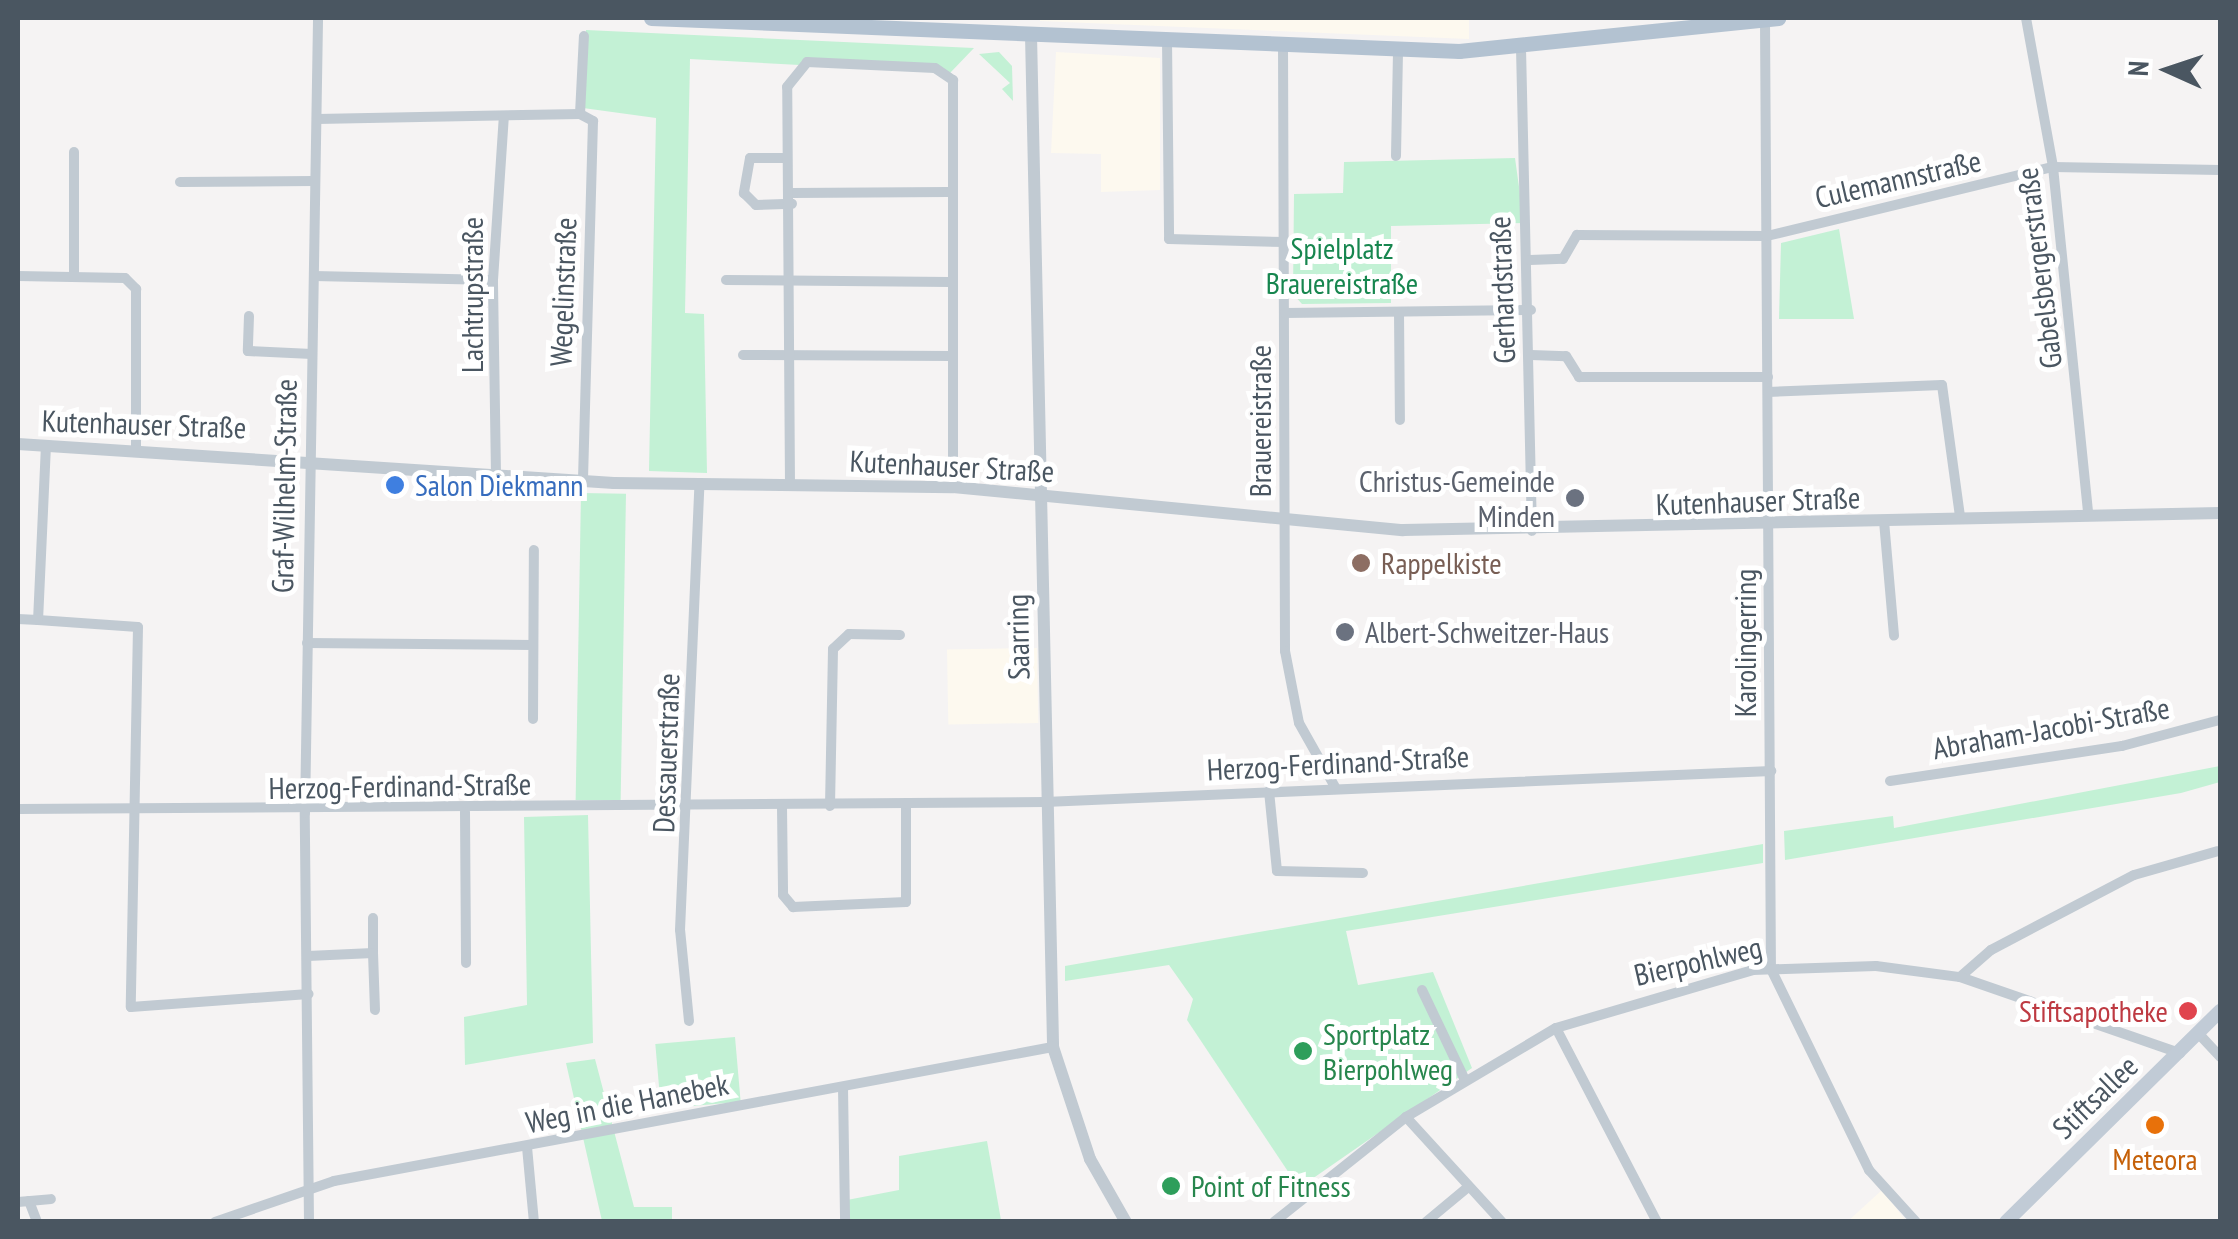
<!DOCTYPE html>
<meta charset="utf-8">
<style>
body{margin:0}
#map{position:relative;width:2238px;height:1239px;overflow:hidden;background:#f5f3f3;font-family:"PT Sans Narrow",sans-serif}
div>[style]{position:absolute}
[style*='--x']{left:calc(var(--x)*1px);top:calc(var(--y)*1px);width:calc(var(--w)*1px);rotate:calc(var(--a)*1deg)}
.commercial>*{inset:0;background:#fdf9ef;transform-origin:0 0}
.green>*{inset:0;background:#c3f1d5;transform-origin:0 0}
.minor>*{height:10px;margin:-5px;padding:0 5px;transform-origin:5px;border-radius:5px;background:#c1cad2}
.tertiary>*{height:12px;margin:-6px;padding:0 6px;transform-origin:6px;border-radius:6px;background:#c1cad2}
.secondary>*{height:14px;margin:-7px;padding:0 7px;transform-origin:7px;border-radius:7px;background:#c1cbd6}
.primary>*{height:15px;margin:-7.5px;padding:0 7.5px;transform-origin:7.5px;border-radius:7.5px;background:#b3c2d1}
.dots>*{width:28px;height:28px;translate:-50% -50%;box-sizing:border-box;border:5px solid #fff;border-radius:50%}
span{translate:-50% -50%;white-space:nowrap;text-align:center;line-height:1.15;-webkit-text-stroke:10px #fff;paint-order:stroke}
.street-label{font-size:30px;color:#4a5661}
.park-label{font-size:30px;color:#17864f}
.worship-label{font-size:30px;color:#5b616d}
.right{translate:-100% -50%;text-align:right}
.left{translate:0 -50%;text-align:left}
.shop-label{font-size:30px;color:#366cbe}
.education-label{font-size:30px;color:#785e54}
.health-label{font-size:30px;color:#be3a42}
.leisure-label{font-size:30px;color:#27864d}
.food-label{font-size:30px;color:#c56008}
.frame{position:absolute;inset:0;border:20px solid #4a5661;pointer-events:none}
.north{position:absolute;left:2118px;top:20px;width:100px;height:100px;-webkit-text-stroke:8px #fff;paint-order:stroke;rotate:273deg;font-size:28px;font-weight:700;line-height:40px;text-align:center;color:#4a5661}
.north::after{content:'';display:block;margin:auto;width:35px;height:45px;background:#4a5661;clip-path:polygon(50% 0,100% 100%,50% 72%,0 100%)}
</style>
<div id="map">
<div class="commercial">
<div style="clip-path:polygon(1040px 18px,1469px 18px,1469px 39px,1040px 21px)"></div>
<div style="clip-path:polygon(1056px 52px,1160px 58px,1160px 190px,1101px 192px,1101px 154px,1051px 153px)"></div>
<div style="left:1037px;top:648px;width:75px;height:90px;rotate:89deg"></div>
<div style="clip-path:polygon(1882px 1190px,1906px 1221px,1847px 1222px)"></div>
</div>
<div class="green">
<div style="clip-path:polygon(586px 30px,974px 48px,950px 73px,690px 59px,685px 313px,704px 314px,707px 473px,649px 471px,656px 118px,583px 108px)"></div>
<div style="clip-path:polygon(999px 52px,1012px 66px,1013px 101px,1002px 89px,1010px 83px,979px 54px)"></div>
<div style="clip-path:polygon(1515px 158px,1524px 223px,1391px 226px,1391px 303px,1302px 304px,1293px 294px,1294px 194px,1343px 193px,1344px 162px)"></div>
<div style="clip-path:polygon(1839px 229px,1854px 319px,1779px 319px,1781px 243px)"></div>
<div style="left:581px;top:493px;width:45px;height:307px;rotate:1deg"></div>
<div style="clip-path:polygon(2220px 766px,2220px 782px,2181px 793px,1785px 860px,1784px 831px,1893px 816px,1894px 828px)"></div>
<div style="clip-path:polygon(588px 815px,593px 1043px,465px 1065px,464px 1017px,527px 1005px,524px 817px)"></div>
<div style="clip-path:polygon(1763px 844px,1763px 863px,1346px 931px,1358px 985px,1433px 972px,1472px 1068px,1299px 1188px,1187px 1020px,1193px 999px,1169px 965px,1065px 981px,1065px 966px)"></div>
<div style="left:735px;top:1037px;width:65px;height:80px;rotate:85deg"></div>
<div style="clip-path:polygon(595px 1059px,634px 1207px,672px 1207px,672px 1221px,602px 1221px,566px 1063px)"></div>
<div style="clip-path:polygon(987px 1141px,1001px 1220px,847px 1221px,847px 1200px,899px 1190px,899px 1156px)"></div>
</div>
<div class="minor">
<div style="--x:2026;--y:18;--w:151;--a:79.7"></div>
<div style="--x:2053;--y:167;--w:349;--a:84.2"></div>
<div style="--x:1765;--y:22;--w:947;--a:89.64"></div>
<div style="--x:1771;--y:969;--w:224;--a:64"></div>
<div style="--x:1869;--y:1170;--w:70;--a:47.9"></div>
<div style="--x:1167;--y:39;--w:200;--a:89.4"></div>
<div style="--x:1169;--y:239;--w:116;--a:1.5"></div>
<div style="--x:1283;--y:44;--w:607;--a:89.81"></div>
<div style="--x:1285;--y:651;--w:73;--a:79"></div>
<div style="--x:1299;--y:723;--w:73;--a:60.6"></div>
<div style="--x:1521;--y:48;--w:483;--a:88.7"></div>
<div style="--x:580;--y:114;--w:15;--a:28"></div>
<div style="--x:593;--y:121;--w:361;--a:91.6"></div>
<div style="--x:317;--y:119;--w:263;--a:-1.1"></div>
<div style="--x:580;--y:114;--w:78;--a:-87.1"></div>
<div style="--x:1396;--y:156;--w:107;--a:-88.9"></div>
<div style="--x:786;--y:158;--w:36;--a:180"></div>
<div style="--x:750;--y:158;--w:36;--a:100"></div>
<div style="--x:744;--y:193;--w:17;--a:45"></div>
<div style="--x:756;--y:205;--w:36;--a:-2"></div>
<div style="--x:180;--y:182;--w:133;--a:-0.4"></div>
<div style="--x:792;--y:193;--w:156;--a:-0.4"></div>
<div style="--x:1530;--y:260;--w:33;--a:-2"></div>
<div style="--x:1563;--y:259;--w:28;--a:-60"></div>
<div style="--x:1577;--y:235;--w:190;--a:0.3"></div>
<div style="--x:1767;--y:236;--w:294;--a:-13.6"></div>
<div style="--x:2053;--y:167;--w:167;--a:1"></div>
<div style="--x:18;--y:276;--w:107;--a:1.1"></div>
<div style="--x:125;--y:278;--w:16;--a:45"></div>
<div style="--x:136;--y:289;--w:159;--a:90"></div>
<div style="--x:314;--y:276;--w:179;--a:1.3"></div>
<div style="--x:74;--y:277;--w:125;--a:-90"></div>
<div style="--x:726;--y:280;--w:224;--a:0.5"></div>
<div style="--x:1285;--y:313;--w:246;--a:-0.7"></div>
<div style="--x:1399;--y:313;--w:107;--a:89.5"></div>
<div style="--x:249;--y:316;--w:35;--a:92"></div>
<div style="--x:248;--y:351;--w:64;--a:2.7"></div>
<div style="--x:743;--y:355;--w:208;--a:0.3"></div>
<div style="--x:1531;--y:355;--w:35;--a:2"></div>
<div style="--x:1566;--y:356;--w:25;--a:58"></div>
<div style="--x:1579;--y:377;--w:189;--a:0"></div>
<div style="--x:1768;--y:392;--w:174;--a:-2.3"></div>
<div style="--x:1942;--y:385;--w:133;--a:82.2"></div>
<div style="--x:46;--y:445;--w:175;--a:92.6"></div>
<div style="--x:38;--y:620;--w:100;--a:4"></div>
<div style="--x:138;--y:627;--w:380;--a:91.1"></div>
<div style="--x:131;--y:1007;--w:178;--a:-4.2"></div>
<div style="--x:496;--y:475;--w:195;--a:-90.9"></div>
<div style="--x:493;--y:280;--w:164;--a:-86.2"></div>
<div style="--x:790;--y:485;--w:398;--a:-90.4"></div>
<div style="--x:787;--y:87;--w:32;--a:-51"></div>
<div style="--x:807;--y:62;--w:128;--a:2.7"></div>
<div style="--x:935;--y:68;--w:22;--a:34"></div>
<div style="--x:953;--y:80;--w:407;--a:90"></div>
<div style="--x:1884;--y:521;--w:115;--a:85"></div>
<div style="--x:18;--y:619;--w:20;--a:3"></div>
<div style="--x:307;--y:643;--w:226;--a:0.5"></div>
<div style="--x:533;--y:719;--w:169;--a:-89.7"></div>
<div style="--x:1890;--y:781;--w:235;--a:-8.6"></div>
<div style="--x:2122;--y:746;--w:101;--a:-14.9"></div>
<div style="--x:1269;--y:791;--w:80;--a:84.3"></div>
<div style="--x:1277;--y:871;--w:86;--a:1.3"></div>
<div style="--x:830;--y:806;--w:157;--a:-88.9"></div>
<div style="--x:833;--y:649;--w:22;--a:-43"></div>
<div style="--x:849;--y:634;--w:51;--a:1.1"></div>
<div style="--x:782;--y:807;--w:88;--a:89.3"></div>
<div style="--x:783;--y:895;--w:16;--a:50"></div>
<div style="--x:793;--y:907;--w:113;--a:-2.5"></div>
<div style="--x:906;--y:902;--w:97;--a:-90"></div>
<div style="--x:18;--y:809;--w:1027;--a:-0.39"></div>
<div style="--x:1045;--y:802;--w:727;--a:-2.45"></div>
<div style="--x:465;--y:812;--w:151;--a:89.6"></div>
<div style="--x:373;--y:918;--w:35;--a:90"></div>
<div style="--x:308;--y:956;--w:65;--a:-2.6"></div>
<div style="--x:373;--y:953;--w:57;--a:88"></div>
<div style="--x:1960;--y:977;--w:41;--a:-41.1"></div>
<div style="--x:1991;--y:950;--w:161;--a:-27.7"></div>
<div style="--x:2134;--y:875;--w:87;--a:-15.9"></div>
<div style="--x:1422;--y:990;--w:100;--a:64.5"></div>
<div style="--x:689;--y:1021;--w:91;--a:-95.6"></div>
<div style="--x:680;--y:930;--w:444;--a:-87.5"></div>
<div style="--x:1556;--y:1028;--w:219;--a:62.5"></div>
<div style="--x:2198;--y:1033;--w:33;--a:47"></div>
<div style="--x:843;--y:1088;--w:134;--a:89.1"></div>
<div style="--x:1406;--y:1117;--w:142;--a:47.6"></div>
<div style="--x:527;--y:1147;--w:75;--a:84.7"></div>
<div style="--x:29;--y:1201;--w:22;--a:69"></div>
<div style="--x:18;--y:1202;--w:33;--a:-5"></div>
<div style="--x:215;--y:1222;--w:126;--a:-19"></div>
<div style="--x:334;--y:1181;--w:731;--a:-10.56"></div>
<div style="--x:309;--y:1222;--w:409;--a:-90.6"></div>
<div style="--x:305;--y:813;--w:795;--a:-89.06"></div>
<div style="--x:1274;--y:1222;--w:169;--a:-38.5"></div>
<div style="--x:1406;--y:1117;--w:174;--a:-30.7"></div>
<div style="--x:1556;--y:1028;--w:205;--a:-16.4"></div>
<div style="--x:1753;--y:970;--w:123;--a:-1.9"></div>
<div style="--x:1876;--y:966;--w:85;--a:7.5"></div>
<div style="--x:1960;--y:977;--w:233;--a:19.1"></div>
<div style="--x:1426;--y:1222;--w:55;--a:-39.8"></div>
</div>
<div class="tertiary">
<div style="--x:1031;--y:35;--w:1012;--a:88.75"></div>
<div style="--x:1053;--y:1047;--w:118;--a:71.7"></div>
<div style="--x:1090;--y:1159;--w:73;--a:60.3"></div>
<div style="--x:18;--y:444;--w:597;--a:3.74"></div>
<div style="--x:614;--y:483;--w:339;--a:0.7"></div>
<div style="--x:953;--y:487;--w:452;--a:5.5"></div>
<div style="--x:1403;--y:530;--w:817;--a:-1.19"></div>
</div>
<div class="secondary">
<div style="--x:2006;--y:1222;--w:301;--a:-44.6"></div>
</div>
<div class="primary">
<div style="--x:651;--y:18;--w:809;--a:2.34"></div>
<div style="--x:1459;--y:51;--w:321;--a:-5.9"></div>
</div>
<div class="dots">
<div style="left:395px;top:485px;background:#3f7fe0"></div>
<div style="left:1575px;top:498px;background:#6b7280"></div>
<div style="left:1361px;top:563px;background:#8d6e63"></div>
<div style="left:1345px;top:632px;background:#6b7280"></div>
<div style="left:2188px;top:1011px;background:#e0444e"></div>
<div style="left:1303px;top:1051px;background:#2e9e5b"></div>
<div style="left:2155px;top:1125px;background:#e8710a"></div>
<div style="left:1171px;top:1186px;background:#2e9e5b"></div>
</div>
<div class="street-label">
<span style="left:1898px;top:179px;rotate:-13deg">Culemannstraße</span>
<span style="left:2039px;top:268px;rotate:-97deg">Gabelsbergerstraße</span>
<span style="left:1502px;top:290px;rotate:-92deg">Gerhardstraße</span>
<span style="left:563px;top:292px;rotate:-88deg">Wegelinstraße</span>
<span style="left:472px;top:295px;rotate:-90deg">Lachtrupstraße</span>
<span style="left:1260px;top:421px;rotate:-90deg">Brauereistraße</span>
<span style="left:144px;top:424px;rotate:2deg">Kutenhauser Straße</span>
<span style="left:952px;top:466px;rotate:3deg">Kutenhauser Straße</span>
<span style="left:284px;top:486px;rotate:-89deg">Graf-Wilhelm-Straße</span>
<span style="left:1758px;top:501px;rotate:-2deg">Kutenhauser Straße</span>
<span style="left:1018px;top:637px;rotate:-91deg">Saarring</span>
<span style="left:1745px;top:643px;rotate:-90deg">Karolingerring</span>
<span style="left:2051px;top:728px;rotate:-10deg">Abraham-Jacobi-Straße</span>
<span style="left:666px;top:753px;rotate:-88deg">Dessauerstraße</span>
<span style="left:1338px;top:763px;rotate:-3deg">Herzog-Ferdinand-Straße</span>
<span style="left:400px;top:786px;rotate:-1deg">Herzog-Ferdinand-Straße</span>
<span style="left:1698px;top:961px;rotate:-13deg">Bierpohlweg</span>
<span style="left:2095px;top:1097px;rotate:-44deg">Stiftsallee</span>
<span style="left:627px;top:1103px;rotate:-11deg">Weg in die Hanebek</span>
</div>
<div class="park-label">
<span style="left:1342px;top:265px">Spielplatz<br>Brauereistraße</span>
</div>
<div class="worship-label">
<span class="right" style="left:1555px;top:498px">Christus-Gemeinde<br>Minden</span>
<span class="left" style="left:1365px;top:632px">Albert-Schweitzer-Haus</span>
</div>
<div class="shop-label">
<span class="left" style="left:415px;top:485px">Salon Diekmann</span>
</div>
<div class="education-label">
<span class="left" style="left:1381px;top:563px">Rappelkiste</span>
</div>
<div class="health-label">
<span class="right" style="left:2168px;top:1011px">Stiftsapotheke</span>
</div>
<div class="leisure-label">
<span class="left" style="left:1323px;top:1051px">Sportplatz<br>Bierpohlweg</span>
<span class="left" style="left:1191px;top:1186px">Point of Fitness</span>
</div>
<div class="food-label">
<span style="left:2155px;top:1159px">Meteora</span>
</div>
<div class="frame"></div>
<div class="north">N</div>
</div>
